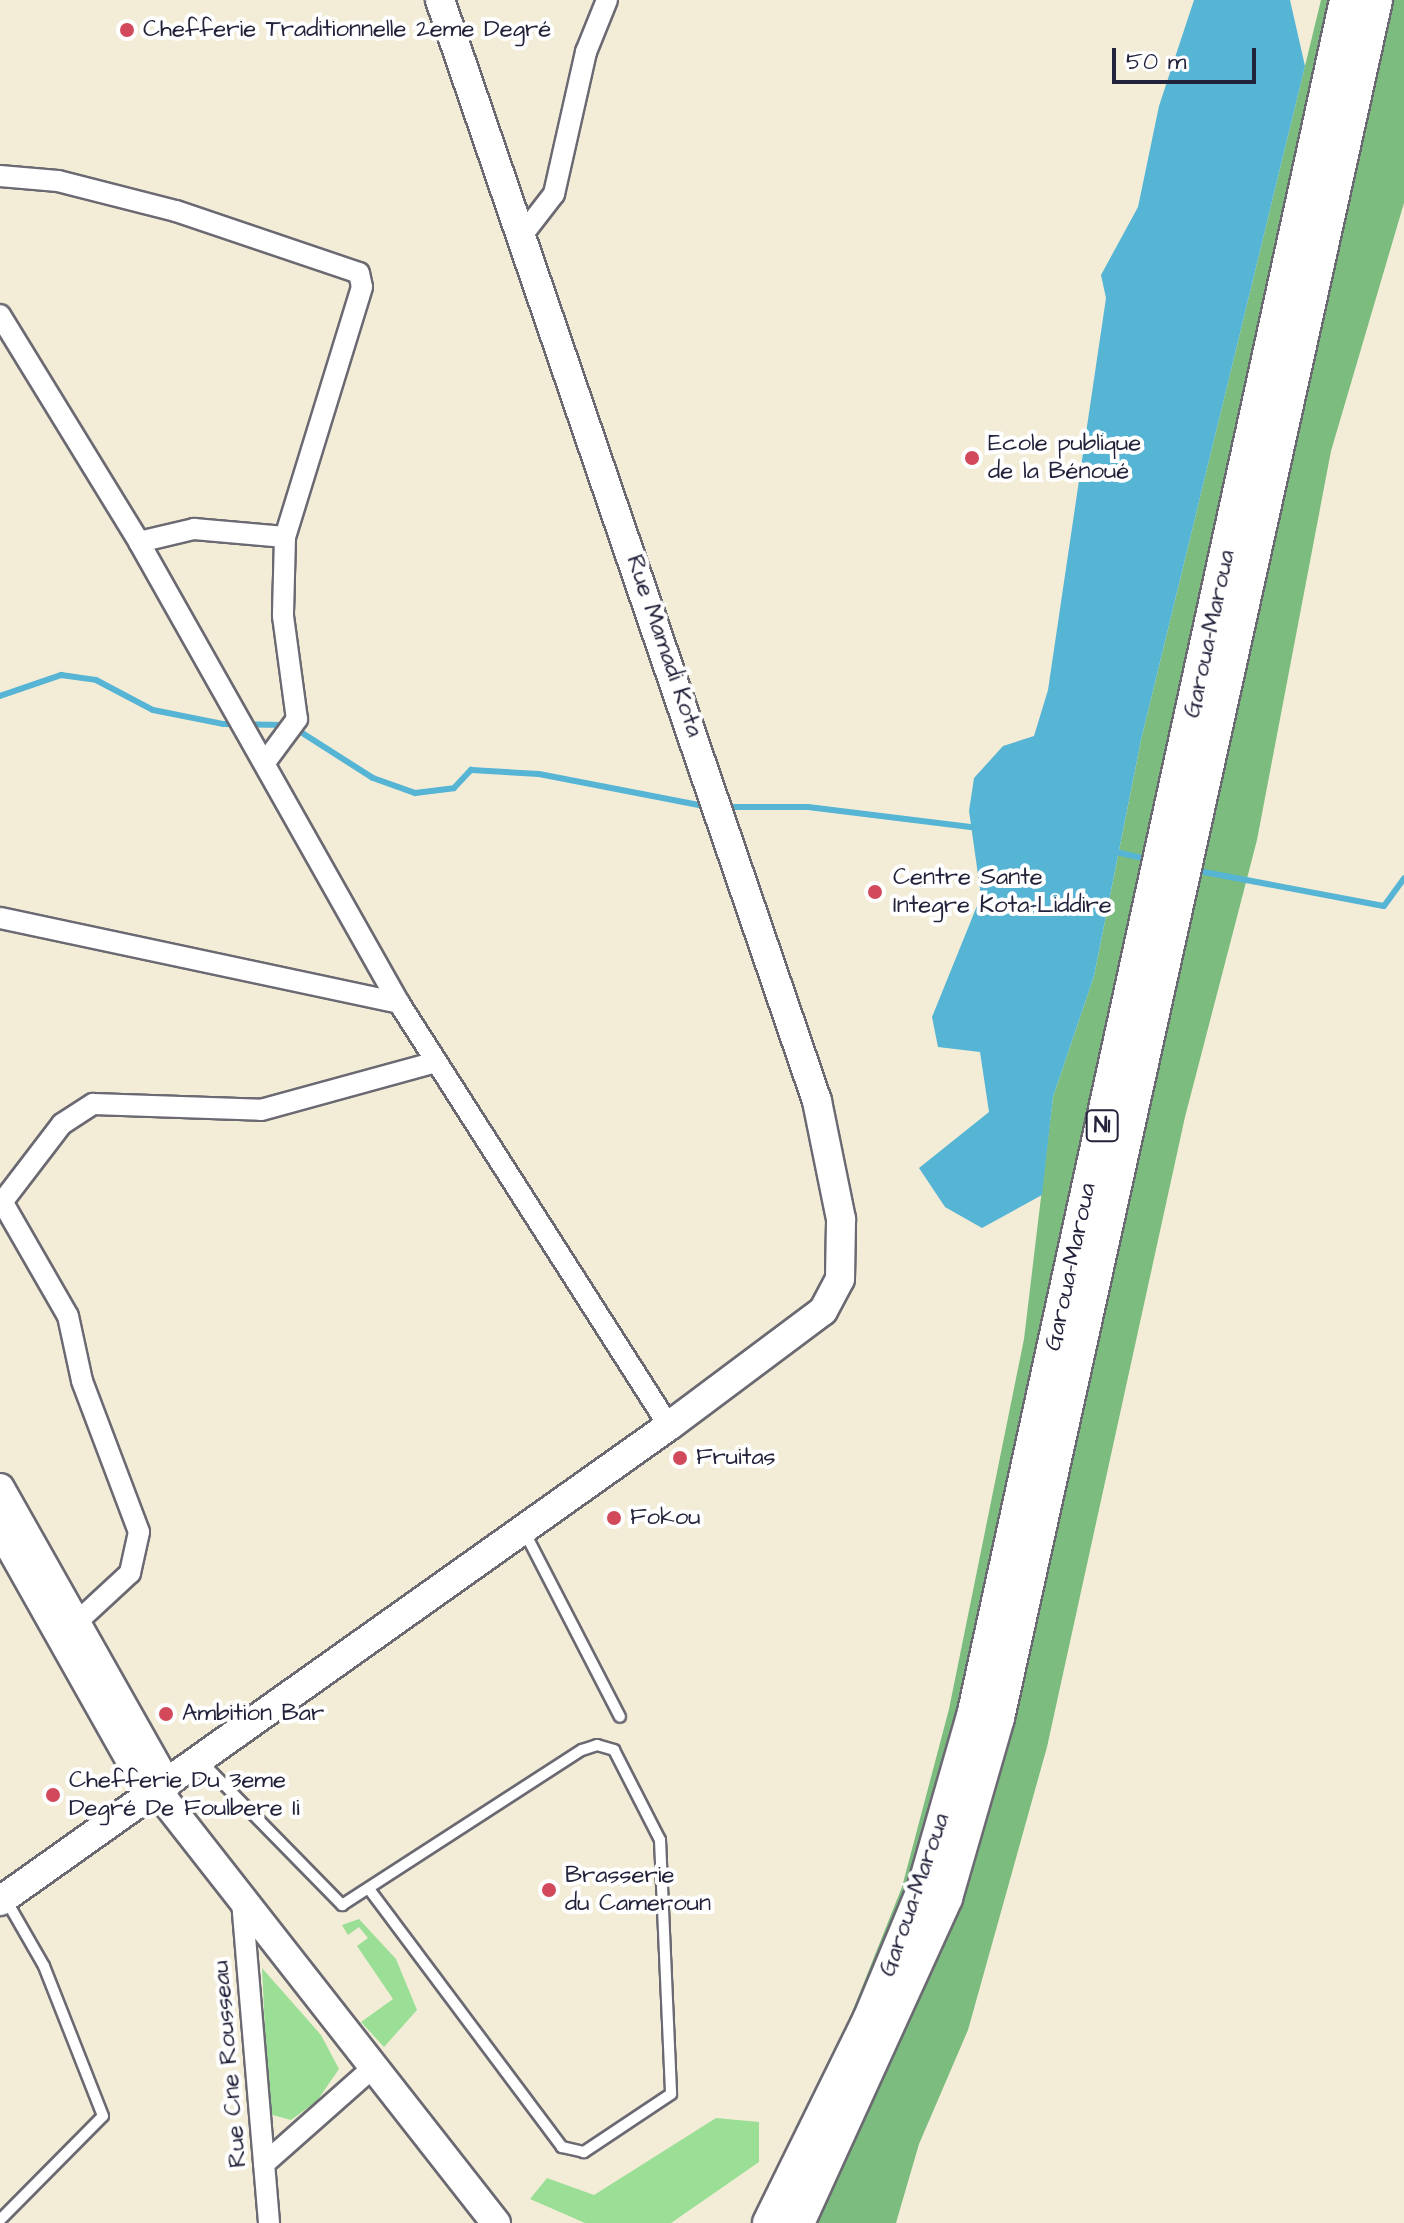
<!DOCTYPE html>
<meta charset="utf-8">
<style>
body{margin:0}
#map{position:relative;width:1404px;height:2223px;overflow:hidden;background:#f3edd8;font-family:"Architects Daughter",sans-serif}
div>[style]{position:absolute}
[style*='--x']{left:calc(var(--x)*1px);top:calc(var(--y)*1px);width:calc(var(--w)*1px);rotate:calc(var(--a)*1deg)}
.green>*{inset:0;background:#9bde96}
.forest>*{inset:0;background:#7cbd7f}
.water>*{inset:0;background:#56b4d4}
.stream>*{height:6px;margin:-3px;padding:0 3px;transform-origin:3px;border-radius:3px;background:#56b4d4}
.roads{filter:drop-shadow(2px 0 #6b6972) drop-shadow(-2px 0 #6b6972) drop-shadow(0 2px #6b6972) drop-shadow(0 -2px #6b6972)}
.service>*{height:10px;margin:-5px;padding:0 5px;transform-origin:5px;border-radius:5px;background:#fff}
.minor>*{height:20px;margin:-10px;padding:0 10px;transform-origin:10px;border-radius:10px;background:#fff}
.secondary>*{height:28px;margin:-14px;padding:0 14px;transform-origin:14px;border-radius:14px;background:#fff}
.trunk>*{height:32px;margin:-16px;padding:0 16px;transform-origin:16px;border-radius:16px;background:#fff}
.dots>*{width:22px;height:22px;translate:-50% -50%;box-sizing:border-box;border:4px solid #fff;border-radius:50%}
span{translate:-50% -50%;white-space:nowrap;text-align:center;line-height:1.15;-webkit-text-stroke:8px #fff;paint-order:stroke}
.shield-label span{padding:2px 6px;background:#fff;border:2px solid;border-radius:6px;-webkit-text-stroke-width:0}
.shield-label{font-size:22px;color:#22223b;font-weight:700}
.poi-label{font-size:24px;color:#22223b}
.left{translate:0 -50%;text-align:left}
.street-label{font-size:24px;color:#22223b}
.scale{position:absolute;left:1112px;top:48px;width:144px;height:36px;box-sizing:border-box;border:4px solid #22223b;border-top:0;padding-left:10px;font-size:24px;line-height:28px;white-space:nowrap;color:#22223b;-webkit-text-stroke:6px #fff;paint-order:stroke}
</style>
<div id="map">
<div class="green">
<div style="clip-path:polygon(359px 1919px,396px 1959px,417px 2010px,384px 2047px,361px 2022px,393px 1999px,357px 1946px,368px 1938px,359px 1927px,348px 1935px,342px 1925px)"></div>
<div style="clip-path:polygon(262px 1968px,321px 2035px,339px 2069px,317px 2101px,291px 2120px,269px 2114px)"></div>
<div style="clip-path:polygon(716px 2118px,759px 2122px,759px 2162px,671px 2223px,585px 2223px,530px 2199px,547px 2178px,594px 2195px)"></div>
</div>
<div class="forest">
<div style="clip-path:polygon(1321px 0,1404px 0,1404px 203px,1331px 451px,1257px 840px,1185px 1117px,1047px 1747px,968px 2030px,919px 2144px,896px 2223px,751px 2223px,811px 2115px,902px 1887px,949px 1709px,1024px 1339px,1053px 1097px,1094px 976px,1141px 740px)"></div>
</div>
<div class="water">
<div style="clip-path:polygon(1194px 0,1290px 0,1305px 66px,1141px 740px,1094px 976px,1053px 1097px,1042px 1195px,982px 1228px,945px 1207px,919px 1168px,989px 1112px,980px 1052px,938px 1047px,932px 1017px,981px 896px,969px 811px,974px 778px,1003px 746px,1034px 736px,1048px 690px,1106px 298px,1101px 275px,1138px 207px,1159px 106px)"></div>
</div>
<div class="stream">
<div style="--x:0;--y:696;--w:65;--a:-19"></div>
<div style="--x:61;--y:675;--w:35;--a:8"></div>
<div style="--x:96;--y:680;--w:64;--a:27.8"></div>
<div style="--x:153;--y:710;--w:71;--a:11.3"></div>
<div style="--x:223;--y:724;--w:63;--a:0.9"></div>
<div style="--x:296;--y:729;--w:91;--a:32.5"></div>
<div style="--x:373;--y:778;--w:45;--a:19.7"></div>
<div style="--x:415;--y:793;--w:39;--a:-7"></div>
<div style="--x:454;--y:788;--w:25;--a:-47"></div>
<div style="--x:471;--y:770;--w:68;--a:3.4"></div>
<div style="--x:539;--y:774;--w:172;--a:11"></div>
<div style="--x:723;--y:807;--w:85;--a:0"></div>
<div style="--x:808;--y:807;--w:172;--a:7"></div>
<div style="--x:1112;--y:851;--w:37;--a:13"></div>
<div style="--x:1193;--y:870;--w:194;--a:10.7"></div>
<div style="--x:1384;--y:906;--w:34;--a:-54"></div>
</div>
<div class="roads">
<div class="service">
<div style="--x:524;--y:1531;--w:209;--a:62.7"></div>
<div style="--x:201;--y:1761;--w:202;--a:45.6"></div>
<div style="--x:342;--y:1905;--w:286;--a:-32.9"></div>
<div style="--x:582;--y:1750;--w:16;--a:-18"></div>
<div style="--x:597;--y:1745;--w:18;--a:16"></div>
<div style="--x:614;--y:1750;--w:101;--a:62.9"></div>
<div style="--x:660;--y:1840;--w:254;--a:87.5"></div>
<div style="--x:671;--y:2094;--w:105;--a:146.3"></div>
<div style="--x:584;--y:2152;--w:23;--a:-167"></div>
<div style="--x:562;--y:2147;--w:319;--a:-126.8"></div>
<div style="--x:0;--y:2220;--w:146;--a:-45.3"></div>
<div style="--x:103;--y:2116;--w:161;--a:-111.5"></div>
<div style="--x:44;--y:1966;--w:76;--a:-119.9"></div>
</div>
<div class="minor">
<div style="--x:0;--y:176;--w:58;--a:4.9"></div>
<div style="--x:58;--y:181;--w:122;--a:14.3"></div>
<div style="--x:176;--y:211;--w:193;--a:18.7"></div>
<div style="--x:359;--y:273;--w:14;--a:78"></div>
<div style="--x:362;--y:287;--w:262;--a:107.1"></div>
<div style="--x:285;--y:537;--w:79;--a:91.5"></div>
<div style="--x:283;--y:616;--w:104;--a:82.3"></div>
<div style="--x:297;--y:719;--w:52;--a:126.4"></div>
<div style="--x:523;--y:234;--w:51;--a:-52.2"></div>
<div style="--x:554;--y:194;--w:146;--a:-77.3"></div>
<div style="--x:586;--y:52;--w:56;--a:-68"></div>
<div style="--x:0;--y:315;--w:266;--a:58.5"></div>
<div style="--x:139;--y:542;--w:529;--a:60.58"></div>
<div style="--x:399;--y:1003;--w:502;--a:57.45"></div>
<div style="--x:139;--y:542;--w:57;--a:-13.3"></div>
<div style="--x:194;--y:529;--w:91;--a:5"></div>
<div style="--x:0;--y:918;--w:408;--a:12"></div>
<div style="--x:3;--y:1203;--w:130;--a:60.1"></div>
<div style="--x:68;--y:1316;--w:66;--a:77.8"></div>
<div style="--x:82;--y:1381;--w:161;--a:69.3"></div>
<div style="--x:139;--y:1532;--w:42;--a:102.4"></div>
<div style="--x:130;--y:1573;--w:74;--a:137.2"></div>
<div style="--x:0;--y:1205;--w:102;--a:-52.6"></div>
<div style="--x:62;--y:1124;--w:37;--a:-33"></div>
<div style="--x:93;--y:1104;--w:168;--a:2"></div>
<div style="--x:261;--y:1110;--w:182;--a:-15.3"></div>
<div style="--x:242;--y:1901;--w:323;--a:85.2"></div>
<div style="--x:264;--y:2164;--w:149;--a:-41.5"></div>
</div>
<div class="secondary">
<div style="--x:0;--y:1488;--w:340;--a:60.6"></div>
<div style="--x:0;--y:1529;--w:305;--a:60.6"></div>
<div style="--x:150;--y:1795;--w:17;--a:24"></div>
<div style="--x:166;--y:1802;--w:535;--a:51.91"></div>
<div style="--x:0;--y:1901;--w:820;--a:-35.38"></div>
<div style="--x:669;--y:1426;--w:192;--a:-36.8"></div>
<div style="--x:823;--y:1311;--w:36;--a:-62"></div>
<div style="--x:840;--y:1279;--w:60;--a:-89"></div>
<div style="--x:841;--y:1219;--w:120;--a:-101.5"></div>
<div style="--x:817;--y:1101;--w:1164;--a:-108.9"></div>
</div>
<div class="trunk">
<div style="--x:769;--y:2223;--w:226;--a:-63.8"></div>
<div style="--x:869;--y:2020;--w:141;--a:-67.4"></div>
<div style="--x:923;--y:1890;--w:185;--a:-74"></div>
<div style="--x:974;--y:1712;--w:1752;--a:-77.74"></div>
<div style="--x:798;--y:2223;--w:357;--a:-65.5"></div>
<div style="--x:946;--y:1898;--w:187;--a:-73.9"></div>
<div style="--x:998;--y:1718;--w:1759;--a:-77.59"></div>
</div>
</div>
<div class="dots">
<div style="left:127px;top:30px;background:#d1495b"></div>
<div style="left:972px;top:458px;background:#d1495b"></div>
<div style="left:875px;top:892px;background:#d1495b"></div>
<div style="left:680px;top:1458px;background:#d1495b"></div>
<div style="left:614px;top:1518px;background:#d1495b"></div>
<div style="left:166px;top:1714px;background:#d1495b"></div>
<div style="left:53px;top:1795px;background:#d1495b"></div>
<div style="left:549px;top:1890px;background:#d1495b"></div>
</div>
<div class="shield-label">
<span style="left:1102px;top:1126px">N1</span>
</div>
<div class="poi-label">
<span class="left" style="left:143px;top:30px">Chefferie Traditionnelle 2eme Degré</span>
<span class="left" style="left:988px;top:458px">Ecole publique<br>de la Bénoué</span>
<span class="left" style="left:893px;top:892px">Centre Sante<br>Integre Kota-Liddire</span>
<span class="left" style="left:696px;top:1458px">Fruitas</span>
<span class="left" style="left:630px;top:1518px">Fokou</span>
<span class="left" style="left:182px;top:1714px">Ambition Bar</span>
<span class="left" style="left:69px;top:1795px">Chefferie Du 3eme<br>Degré De Foulbere Ii</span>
<span class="left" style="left:565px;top:1890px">Brasserie<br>du Cameroun</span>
</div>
<div class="street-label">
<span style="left:1210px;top:634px;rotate:-78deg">Garoua-Maroua</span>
<span style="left:664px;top:646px;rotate:71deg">Rue Mamadi Kota</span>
<span style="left:1071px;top:1267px;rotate:-78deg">Garoua-Maroua</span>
<span style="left:915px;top:1895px;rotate:-71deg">Garoua-Maroua</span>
<span style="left:230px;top:2064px;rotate:-95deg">Rue Cne Rousseau</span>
</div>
<div class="scale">50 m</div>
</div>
